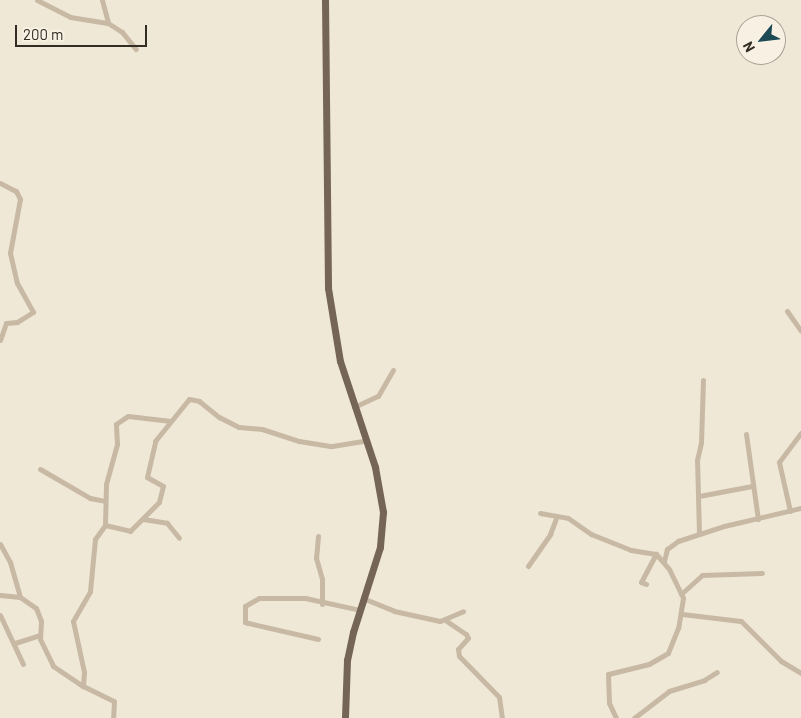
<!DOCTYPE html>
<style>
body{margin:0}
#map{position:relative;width:801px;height:718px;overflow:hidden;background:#f0e8d7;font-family:Barlow,sans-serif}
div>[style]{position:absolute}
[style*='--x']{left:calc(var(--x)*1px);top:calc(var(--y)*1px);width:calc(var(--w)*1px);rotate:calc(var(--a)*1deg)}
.minor>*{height:5px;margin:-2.5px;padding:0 2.5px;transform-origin:2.5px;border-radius:2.5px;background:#c8b9a4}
.major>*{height:7px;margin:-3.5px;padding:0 3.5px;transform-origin:3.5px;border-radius:3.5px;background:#756556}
span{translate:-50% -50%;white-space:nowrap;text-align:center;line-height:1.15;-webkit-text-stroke:4px #f8f1e3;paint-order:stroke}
.north{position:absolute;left:736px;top:15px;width:50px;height:50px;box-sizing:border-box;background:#f8f1e3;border:1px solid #a9a297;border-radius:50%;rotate:241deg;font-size:14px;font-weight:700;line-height:20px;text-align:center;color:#332c25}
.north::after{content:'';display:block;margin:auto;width:18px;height:22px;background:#1c4954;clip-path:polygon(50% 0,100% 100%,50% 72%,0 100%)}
.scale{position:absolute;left:15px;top:25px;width:132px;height:22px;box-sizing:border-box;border:2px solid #332c25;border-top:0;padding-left:6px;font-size:15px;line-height:18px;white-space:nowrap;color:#332c25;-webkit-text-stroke:4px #f8f1e3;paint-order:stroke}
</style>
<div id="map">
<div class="minor">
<div style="--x:37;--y:0;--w:37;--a:27"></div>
<div style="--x:70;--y:17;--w:38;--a:9"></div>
<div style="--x:108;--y:23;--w:17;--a:33"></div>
<div style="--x:122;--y:32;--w:22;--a:51"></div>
<div style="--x:102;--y:0;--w:24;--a:75"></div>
<div style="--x:0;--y:183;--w:18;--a:27"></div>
<div style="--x:16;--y:191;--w:9;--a:63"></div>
<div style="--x:20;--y:199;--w:55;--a:100.5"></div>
<div style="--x:10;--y:253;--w:31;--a:77"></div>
<div style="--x:17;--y:283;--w:33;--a:61"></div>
<div style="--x:33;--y:312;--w:19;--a:148"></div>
<div style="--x:17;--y:322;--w:11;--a:175"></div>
<div style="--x:6;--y:323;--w:18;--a:109"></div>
<div style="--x:787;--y:311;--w:24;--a:55"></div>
<div style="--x:354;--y:407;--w:26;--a:-25"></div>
<div style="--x:378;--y:396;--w:30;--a:-60"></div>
<div style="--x:746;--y:434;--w:86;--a:82"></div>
<div style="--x:40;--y:469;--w:58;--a:30.1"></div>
<div style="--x:90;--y:498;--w:15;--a:11"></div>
<div style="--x:699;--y:496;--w:54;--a:-10.7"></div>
<div style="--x:790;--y:511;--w:50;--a:-102.7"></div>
<div style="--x:779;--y:462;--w:36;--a:-53"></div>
<div style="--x:540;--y:513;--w:28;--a:10"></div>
<div style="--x:568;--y:518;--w:28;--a:35"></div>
<div style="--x:591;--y:534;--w:43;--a:21.8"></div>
<div style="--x:631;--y:550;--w:25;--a:9"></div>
<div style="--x:656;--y:554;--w:20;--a:49"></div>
<div style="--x:669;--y:569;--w:32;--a:64"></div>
<div style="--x:683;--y:598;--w:30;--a:99"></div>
<div style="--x:678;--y:628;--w:27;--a:112"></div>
<div style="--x:668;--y:653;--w:22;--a:150"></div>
<div style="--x:649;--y:664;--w:42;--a:166.3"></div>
<div style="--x:608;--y:674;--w:29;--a:88"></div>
<div style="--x:609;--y:703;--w:17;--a:65"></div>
<div style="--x:143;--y:519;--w:24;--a:9"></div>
<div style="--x:167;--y:523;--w:19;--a:51"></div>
<div style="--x:105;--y:525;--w:26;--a:13"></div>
<div style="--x:130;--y:531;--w:41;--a:-45"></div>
<div style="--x:159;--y:502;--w:16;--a:-76"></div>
<div style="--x:163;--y:486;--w:18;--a:-151"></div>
<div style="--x:147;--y:477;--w:37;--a:-77"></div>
<div style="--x:155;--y:441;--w:54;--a:-51"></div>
<div style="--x:189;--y:399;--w:10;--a:11"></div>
<div style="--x:199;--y:401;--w:26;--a:39"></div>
<div style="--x:219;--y:417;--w:22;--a:27"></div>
<div style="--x:239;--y:427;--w:23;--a:5"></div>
<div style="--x:262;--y:429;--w:39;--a:18"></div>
<div style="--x:299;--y:441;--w:33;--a:9"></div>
<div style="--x:332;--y:446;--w:33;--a:-9"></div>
<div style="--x:699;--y:534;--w:74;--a:-91.5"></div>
<div style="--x:697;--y:460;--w:17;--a:-77"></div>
<div style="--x:701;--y:443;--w:63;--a:-88.2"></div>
<div style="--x:318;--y:536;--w:22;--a:95"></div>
<div style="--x:316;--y:558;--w:22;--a:74"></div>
<div style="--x:322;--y:579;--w:25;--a:90"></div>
<div style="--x:0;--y:544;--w:21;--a:61"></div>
<div style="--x:10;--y:562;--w:36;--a:74"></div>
<div style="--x:664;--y:561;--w:12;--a:-76"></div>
<div style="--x:667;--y:549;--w:14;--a:-36"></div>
<div style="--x:678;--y:541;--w:48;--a:-18.1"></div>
<div style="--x:724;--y:526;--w:79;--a:-13.2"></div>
<div style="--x:528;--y:566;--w:39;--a:-55"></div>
<div style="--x:550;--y:534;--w:17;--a:-69"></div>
<div style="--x:646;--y:584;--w:5;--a:-158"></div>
<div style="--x:641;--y:582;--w:32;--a:-62"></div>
<div style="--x:681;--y:594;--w:28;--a:-42"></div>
<div style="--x:702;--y:575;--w:60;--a:-1.9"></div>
<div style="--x:0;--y:595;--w:20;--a:6"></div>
<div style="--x:20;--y:597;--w:19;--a:35"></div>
<div style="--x:36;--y:608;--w:14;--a:69"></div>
<div style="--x:41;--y:621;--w:18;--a:93"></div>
<div style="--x:40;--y:639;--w:30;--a:64"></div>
<div style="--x:53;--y:666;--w:36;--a:34"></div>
<div style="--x:83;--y:686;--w:34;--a:26"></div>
<div style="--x:114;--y:701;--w:17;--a:93"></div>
<div style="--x:365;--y:599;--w:31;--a:22"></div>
<div style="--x:394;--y:611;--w:47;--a:12.3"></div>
<div style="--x:440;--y:621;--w:25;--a:-23"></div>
<div style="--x:682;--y:614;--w:59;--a:6.8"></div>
<div style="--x:741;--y:621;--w:57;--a:45"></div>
<div style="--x:781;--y:661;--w:23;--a:31"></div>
<div style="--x:0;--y:615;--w:54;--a:64.9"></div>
<div style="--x:445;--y:620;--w:25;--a:34"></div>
<div style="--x:466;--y:634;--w:4;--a:63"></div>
<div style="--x:468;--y:638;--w:15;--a:132"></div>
<div style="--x:458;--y:649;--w:7;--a:82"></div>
<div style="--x:459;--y:656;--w:57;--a:45.7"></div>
<div style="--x:499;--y:697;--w:21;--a:82"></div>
<div style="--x:318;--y:639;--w:72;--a:-167.1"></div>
<div style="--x:248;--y:623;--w:3;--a:-162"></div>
<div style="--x:245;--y:622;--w:16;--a:-90"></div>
<div style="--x:245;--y:606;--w:16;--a:-30"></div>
<div style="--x:259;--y:598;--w:46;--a:0"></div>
<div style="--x:305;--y:598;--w:56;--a:12.3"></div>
<div style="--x:15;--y:643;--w:25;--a:-18"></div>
<div style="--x:83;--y:686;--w:14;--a:-86"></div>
<div style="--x:84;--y:672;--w:52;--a:-102.2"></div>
<div style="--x:73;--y:621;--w:34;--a:-60"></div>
<div style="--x:90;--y:591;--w:52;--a:-84.5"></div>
<div style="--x:95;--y:539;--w:17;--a:-54"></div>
<div style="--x:105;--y:525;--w:41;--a:-88.6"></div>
<div style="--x:106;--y:484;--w:41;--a:-74.6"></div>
<div style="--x:117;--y:444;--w:20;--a:-93"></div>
<div style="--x:116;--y:424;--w:14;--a:-34"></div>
<div style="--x:128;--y:416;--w:43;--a:6.6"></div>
<div style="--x:634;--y:718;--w:44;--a:-37.6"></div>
<div style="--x:669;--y:691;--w:37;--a:-17"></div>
<div style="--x:704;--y:680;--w:15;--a:-32"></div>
</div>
<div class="major">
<div style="--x:325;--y:0;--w:288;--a:89.4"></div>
<div style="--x:328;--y:288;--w:74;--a:80.7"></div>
<div style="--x:340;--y:361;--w:112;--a:71.7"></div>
<div style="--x:375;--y:467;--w:46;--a:79.9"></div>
<div style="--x:383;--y:512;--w:35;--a:95"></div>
<div style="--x:380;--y:547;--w:89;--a:107.6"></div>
<div style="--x:353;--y:632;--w:29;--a:102"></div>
<div style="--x:347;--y:660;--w:58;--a:92"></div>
</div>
<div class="north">N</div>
<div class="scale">200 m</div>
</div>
